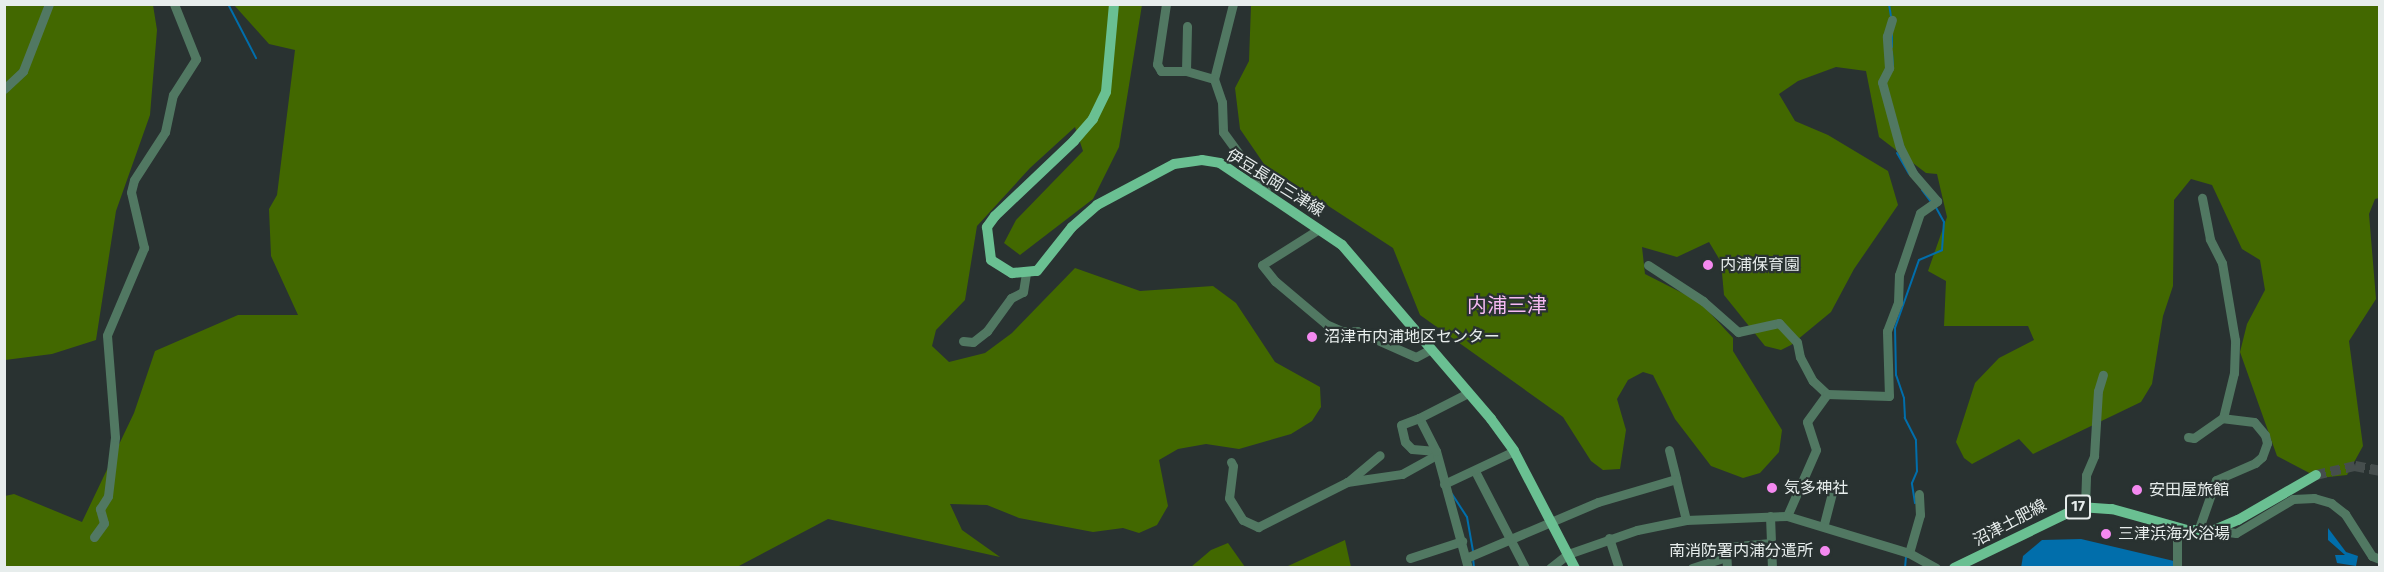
<!DOCTYPE html>
<meta charset="utf-8">
<style>
body{margin:0}
#map{position:relative;width:2384px;height:572px;overflow:hidden;background:#293231;font-family:"Fira Sans","Noto Sans JP",sans-serif}
div>[style]{position:absolute}
[style*='--x']{left:calc(var(--x)*1px);top:calc(var(--y)*1px);width:calc(var(--w)*1px);rotate:calc(var(--a)*1deg)}
.forest>*{inset:0;background:#426800}
.water>*{inset:0;background:#016eab}
.stream>*{height:2px;margin:-1px;padding:0 1px;transform-origin:1px;border-radius:1px;background:#016eab}
.major-tunnel>*{height:10px;margin-top:-5px;transform-origin:0;background:repeating-linear-gradient(90deg,#464e4d 0 10px,transparent 0 15px)}
.minor>*{height:9px;margin:-4.5px;padding:0 4.5px;transform-origin:4.5px;border-radius:4.5px;background:#517862}
.major>*{height:10px;margin:-5px;padding:0 5px;transform-origin:5px;border-radius:5px;background:#6ac092}
.dots>*{width:16px;height:16px;translate:-50% -50%;box-sizing:border-box;border:3px solid #293231;border-radius:50%}
span{translate:-50% -50%;white-space:nowrap;text-align:center;line-height:1.15;-webkit-text-stroke:4.5px #293231;paint-order:stroke}
.shield-label span{padding:2px 4px;background:#293231;border:2px solid;border-radius:4px;-webkit-text-stroke-width:0}
.shield-label{font-size:15px;color:#e7edec;font-weight:700}
.street-label{font-size:16px;color:#e7edec}
.poi-label{font-size:16px;color:#e7edec}
.left{translate:0 -50%;text-align:left}
.right{translate:-100% -50%;text-align:right}
.quarter-label{font-size:20px;color:#f6baf2}
.frame{position:absolute;inset:0;border:6px solid #e7edec;pointer-events:none}
</style>
<div id="map">
<div class="forest">
<div style="clip-path:polygon(4px 5px,153px 5px,157px 30px,150px 115px,116px 211px,96px 340px,52px 354px,5px 360px)"></div>
<div style="clip-path:polygon(234px 5px,1142px 5px,1119px 147px,1093px 199px,1020px 255px,1004px 243px,1016px 220px,1083px 151px,1075px 127px,1030px 168px,977px 226px,965px 300px,936px 330px,932px 346px,949px 362px,985px 353px,1012px 333px,1075px 268px,1140px 291px,1213px 286px,1236px 303px,1275px 362px,1320px 387px,1321px 407px,1312px 421px,1291px 434px,1239px 449px,1206px 444px,1178px 449px,1159px 460px,1168px 506px,1157px 525px,1139px 533px,1123px 528px,1093px 532px,1019px 518px,987px 505px,950px 504px,962px 530px,1000px 557px,828px 519px,737px 567px,5px 568px,5px 496px,14px 494px,82px 522px,134px 413px,155px 351px,238px 315px,298px 315px,271px 256px,269px 209px,277px 195px,295px 50px,269px 44px)"></div>
<div style="clip-path:polygon(1251px 5px,2379px 5px,2379px 198px,2375px 199px,2369px 214px,2376px 299px,2349px 341px,2363px 446px,2347px 475px,2319px 478px,2277px 456px,2240px 352px,2247px 324px,2265px 290px,2260px 260px,2242px 249px,2212px 185px,2191px 179px,2174px 200px,2173px 286px,2163px 316px,2152px 384px,2141px 402px,2033px 454px,2019px 439px,1972px 464px,1964px 458px,1956px 442px,1975px 383px,1999px 358px,2034px 340px,2028px 326px,1944px 326px,1946px 281px,1928px 271px,1947px 217px,1937px 174px,1926px 173px,1879px 137px,1866px 71px,1836px 67px,1798px 81px,1779px 94px,1795px 121px,1828px 135px,1888px 171px,1898px 205px,1854px 269px,1831px 312px,1791px 345px,1781px 350px,1765px 346px,1724px 295px,1721px 262px,1709px 242px,1677px 257px,1642px 247px,1645px 274px,1700px 302px,1733px 338px,1733px 351px,1782px 430px,1779px 452px,1760px 473px,1743px 478px,1711px 466px,1675px 419px,1653px 375px,1643px 372px,1628px 380px,1617px 399px,1626px 430px,1620px 469px,1603px 470px,1591px 461px,1563px 417px,1420px 315px,1393px 248px,1264px 164px,1240px 129px,1235px 88px,1249px 61px)"></div>
<div style="clip-path:polygon(1345px 540px,1351px 567px,1286px 567px,1288px 566px)"></div>
<div style="clip-path:polygon(1228px 543px,1245px 567px,1191px 567px,1211px 550px)"></div>
</div>
<div class="water">
<div style="clip-path:polygon(2328px 528px,2346px 552px,2358px 556px,2356px 566px,2337px 563px,2335px 555px,2345px 555px,2328px 540px)"></div>
<div style="clip-path:polygon(2081px 539px,2174px 561px,2175px 568px,2021px 568px,2023px 556px,2042px 540px)"></div>
</div>
<div class="stream">
<div style="--x:228;--y:4;--w:61;--a:62.6"></div>
<div style="--x:1889;--y:4;--w:12;--a:81"></div>
<div style="--x:1892;--y:47;--w:13;--a:-90"></div>
<div style="--x:1892;--y:52;--w:13;--a:86"></div>
<div style="--x:1897;--y:153;--w:24;--a:60"></div>
<div style="--x:1922;--y:190;--w:15;--a:53"></div>
<div style="--x:1452;--y:494;--w:27;--a:57"></div>
<div style="--x:1467;--y:517;--w:36;--a:80"></div>
<div style="--x:1915;--y:503;--w:20;--a:-99"></div>
<div style="--x:1912;--y:483;--w:13;--a:-67"></div>
<div style="--x:1917;--y:471;--w:31;--a:-92"></div>
<div style="--x:1916;--y:440;--w:25;--a:-117"></div>
<div style="--x:1905;--y:418;--w:20;--a:-93"></div>
<div style="--x:1904;--y:398;--w:24;--a:-109"></div>
<div style="--x:1896;--y:375;--w:47;--a:-91.2"></div>
<div style="--x:1895;--y:328;--w:72;--a:-70.6"></div>
<div style="--x:1919;--y:260;--w:25;--a:-23"></div>
<div style="--x:1942;--y:250;--w:28;--a:-86"></div>
<div style="--x:1944;--y:222;--w:18;--a:-119"></div>
<div style="--x:1473;--y:558;--w:10;--a:84"></div>
<div style="--x:1905;--y:568;--w:11;--a:-85"></div>
</div>
<div class="major-tunnel">
<div style="--x:2316;--y:475;--w:40;--a:-13"></div>
<div style="--x:2355;--y:466;--w:25;--a:11"></div>
</div>
<div class="minor">
<div style="--x:1166;--y:4;--w:61;--a:98.5"></div>
<div style="--x:1157;--y:64;--w:8;--a:60"></div>
<div style="--x:1161;--y:71;--w:25;--a:0"></div>
<div style="--x:1186;--y:71;--w:29;--a:16"></div>
<div style="--x:1233;--y:4;--w:77;--a:104.2"></div>
<div style="--x:1214;--y:79;--w:24;--a:71"></div>
<div style="--x:1222;--y:102;--w:30;--a:88"></div>
<div style="--x:1223;--y:132;--w:73;--a:53.9"></div>
<div style="--x:1186;--y:71;--w:45;--a:-88.7"></div>
<div style="--x:4;--y:89;--w:26;--a:-43"></div>
<div style="--x:23;--y:71;--w:72;--a:-68.8"></div>
<div style="--x:1319;--y:229;--w:67;--a:147.7"></div>
<div style="--x:1262;--y:265;--w:21;--a:51"></div>
<div style="--x:1275;--y:281;--w:67;--a:40.1"></div>
<div style="--x:1326;--y:324;--w:17;--a:24"></div>
<div style="--x:1342;--y:331;--w:15;--a:0"></div>
<div style="--x:1357;--y:331;--w:64;--a:23.8"></div>
<div style="--x:1416;--y:357;--w:17;--a:-28"></div>
<div style="--x:1648;--y:265;--w:66;--a:33.2"></div>
<div style="--x:1703;--y:301;--w:47;--a:41.5"></div>
<div style="--x:1738;--y:332;--w:42;--a:-12.4"></div>
<div style="--x:1779;--y:323;--w:26;--a:47"></div>
<div style="--x:1797;--y:342;--w:15;--a:79"></div>
<div style="--x:1800;--y:357;--w:27;--a:62"></div>
<div style="--x:1813;--y:381;--w:19;--a:43"></div>
<div style="--x:1827;--y:394;--w:34;--a:126"></div>
<div style="--x:1807;--y:422;--w:29;--a:72"></div>
<div style="--x:1816;--y:450;--w:72;--a:113.7"></div>
<div style="--x:963;--y:341;--w:10;--a:6"></div>
<div style="--x:973;--y:342;--w:18;--a:-38"></div>
<div style="--x:987;--y:331;--w:41;--a:-54"></div>
<div style="--x:1011;--y:298;--w:13;--a:-27"></div>
<div style="--x:1023;--y:292;--w:18;--a:-81"></div>
<div style="--x:1827;--y:394;--w:62;--a:1.8"></div>
<div style="--x:1889;--y:396;--w:65;--a:-91.8"></div>
<div style="--x:1887;--y:331;--w:30;--a:-69"></div>
<div style="--x:1898;--y:303;--w:28;--a:-88"></div>
<div style="--x:1899;--y:275;--w:65;--a:-71.3"></div>
<div style="--x:1920;--y:213;--w:21;--a:-35"></div>
<div style="--x:1937;--y:201;--w:37;--a:-131"></div>
<div style="--x:1913;--y:173;--w:28;--a:-117"></div>
<div style="--x:1900;--y:148;--w:68;--a:-105.3"></div>
<div style="--x:1882;--y:82;--w:16;--a:-63"></div>
<div style="--x:1889;--y:68;--w:32;--a:-94"></div>
<div style="--x:1887;--y:36;--w:17;--a:-73"></div>
<div style="--x:1419;--y:418;--w:19;--a:159"></div>
<div style="--x:1401;--y:425;--w:17;--a:77"></div>
<div style="--x:1405;--y:442;--w:10;--a:45"></div>
<div style="--x:1412;--y:449;--w:24;--a:5"></div>
<div style="--x:2188;--y:437;--w:6;--a:9"></div>
<div style="--x:2194;--y:438;--w:35;--a:-35"></div>
<div style="--x:1669;--y:450;--w:30;--a:76"></div>
<div style="--x:1231;--y:462;--w:4;--a:63"></div>
<div style="--x:1233;--y:466;--w:32;--a:97"></div>
<div style="--x:1229;--y:498;--w:26;--a:58"></div>
<div style="--x:1243;--y:520;--w:17;--a:25"></div>
<div style="--x:1258;--y:527;--w:100;--a:-26.8"></div>
<div style="--x:1347;--y:482;--w:56;--a:-8.3"></div>
<div style="--x:1402;--y:474;--w:39;--a:-29"></div>
<div style="--x:1475;--y:471;--w:109;--a:62.7"></div>
<div style="--x:1349;--y:481;--w:40;--a:-40"></div>
<div style="--x:1444;--y:484;--w:77;--a:-25.2"></div>
<div style="--x:2085;--y:506;--w:31;--a:-88"></div>
<div style="--x:2086;--y:475;--w:21;--a:-67"></div>
<div style="--x:2094;--y:456;--w:65;--a:-86.5"></div>
<div style="--x:2098;--y:391;--w:17;--a:-73"></div>
<div style="--x:1770;--y:516;--w:52;--a:87.8"></div>
<div style="--x:1824;--y:524;--w:40;--a:-75.6"></div>
<div style="--x:2177;--y:527;--w:41;--a:90"></div>
<div style="--x:2214;--y:530;--w:22;--a:8"></div>
<div style="--x:2236;--y:533;--w:66;--a:-30.8"></div>
<div style="--x:2293;--y:499;--w:21;--a:-3"></div>
<div style="--x:2314;--y:498;--w:18;--a:16"></div>
<div style="--x:2331;--y:503;--w:18;--a:38"></div>
<div style="--x:2345;--y:514;--w:50;--a:57.3"></div>
<div style="--x:2372;--y:556;--w:9;--a:21"></div>
<div style="--x:2198;--y:531;--w:54;--a:-70.6"></div>
<div style="--x:2216;--y:480;--w:43;--a:-23.6"></div>
<div style="--x:2255;--y:463;--w:9;--a:-41"></div>
<div style="--x:2262;--y:457;--w:15;--a:-70"></div>
<div style="--x:2267;--y:443;--w:8;--a:-104"></div>
<div style="--x:2265;--y:435;--w:17;--a:-130"></div>
<div style="--x:2254;--y:422;--w:31;--a:-173"></div>
<div style="--x:2223;--y:418;--w:46;--a:-76.3"></div>
<div style="--x:2234;--y:373;--w:33;--a:-88"></div>
<div style="--x:2235;--y:340;--w:78;--a:-99.6"></div>
<div style="--x:2222;--y:263;--w:27;--a:-117"></div>
<div style="--x:2210;--y:239;--w:42;--a:-101"></div>
<div style="--x:94;--y:537;--w:17;--a:-54"></div>
<div style="--x:104;--y:523;--w:15;--a:-106"></div>
<div style="--x:100;--y:509;--w:15;--a:-58"></div>
<div style="--x:108;--y:496;--w:59;--a:-83.2"></div>
<div style="--x:115;--y:437;--w:102;--a:-94.5"></div>
<div style="--x:107;--y:335;--w:95;--a:-67"></div>
<div style="--x:144;--y:248;--w:57;--a:-103.1"></div>
<div style="--x:131;--y:192;--w:12;--a:-76"></div>
<div style="--x:134;--y:180;--w:57;--a:-57.1"></div>
<div style="--x:165;--y:132;--w:38;--a:-78"></div>
<div style="--x:173;--y:95;--w:43;--a:-57.4"></div>
<div style="--x:196;--y:59;--w:59;--a:-111.8"></div>
<div style="--x:1609;--y:538;--w:32;--a:72"></div>
<div style="--x:1909;--y:553;--w:40;--a:-74"></div>
<div style="--x:1920;--y:515;--w:21;--a:-93"></div>
<div style="--x:1410;--y:558;--w:55;--a:-18.1"></div>
<div style="--x:1466;--y:558;--w:143;--a:-23"></div>
<div style="--x:1598;--y:502;--w:81;--a:-16.4"></div>
<div style="--x:1676;--y:479;--w:42;--a:76.3"></div>
<div style="--x:1468;--y:568;--w:121;--a:-105.3"></div>
<div style="--x:1436;--y:451;--w:37;--a:-117"></div>
<div style="--x:1419;--y:418;--w:55;--a:-27"></div>
<div style="--x:1550;--y:568;--w:23;--a:-38"></div>
<div style="--x:1568;--y:554;--w:73;--a:-19.2"></div>
<div style="--x:1637;--y:530;--w:50;--a:-11.5"></div>
<div style="--x:1686;--y:520;--w:101;--a:-2.3"></div>
<div style="--x:1787;--y:516;--w:127;--a:16.9"></div>
<div style="--x:1909;--y:553;--w:31;--a:29"></div>
<div style="--x:1692;--y:568;--w:36;--a:-18"></div>
<div style="--x:1727;--y:568;--w:21;--a:-93"></div>
<div style="--x:1726;--y:547;--w:45;--a:-5.1"></div>
</div>
<div class="major">
<div style="--x:1114;--y:4;--w:88;--a:95.2"></div>
<div style="--x:1106;--y:92;--w:30;--a:116"></div>
<div style="--x:1093;--y:119;--w:29;--a:131"></div>
<div style="--x:1074;--y:141;--w:109;--a:136.5"></div>
<div style="--x:995;--y:216;--w:14;--a:126"></div>
<div style="--x:987;--y:227;--w:33;--a:83"></div>
<div style="--x:991;--y:260;--w:25;--a:32"></div>
<div style="--x:1012;--y:273;--w:25;--a:-5"></div>
<div style="--x:1037;--y:271;--w:56;--a:-51.5"></div>
<div style="--x:1072;--y:227;--w:33;--a:-41"></div>
<div style="--x:1097;--y:205;--w:87;--a:-28"></div>
<div style="--x:1174;--y:164;--w:28;--a:-8"></div>
<div style="--x:1202;--y:160;--w:18;--a:9"></div>
<div style="--x:1220;--y:163;--w:147;--a:33.9"></div>
<div style="--x:1342;--y:245;--w:229;--a:49.4"></div>
<div style="--x:1491;--y:419;--w:39;--a:54"></div>
<div style="--x:1514;--y:451;--w:132;--a:62.5"></div>
<div style="--x:1954;--y:568;--w:140;--a:-25.8"></div>
<div style="--x:2080;--y:507;--w:32;--a:4"></div>
<div style="--x:2112;--y:509;--w:78;--a:15.6"></div>
<div style="--x:2187;--y:530;--w:27;--a:0"></div>
<div style="--x:2214;--y:530;--w:26;--a:-23"></div>
<div style="--x:2238;--y:520;--w:90;--a:-30"></div>
</div>
<div class="dots">
<div style="left:1708px;top:265px;background:#f489f0"></div>
<div style="left:1312px;top:337px;background:#f489f0"></div>
<div style="left:1772px;top:488px;background:#f489f0"></div>
<div style="left:2137px;top:490px;background:#f489f0"></div>
<div style="left:2106px;top:534px;background:#f489f0"></div>
<div style="left:1825px;top:551px;background:#f489f0"></div>
</div>
<div class="shield-label">
<span style="left:2078px;top:507px">17</span>
</div>
<div class="street-label">
<span style="left:1275px;top:183px;rotate:32deg">伊豆長岡三津線</span>
<span style="left:2010px;top:523px;rotate:-28deg">沼津土肥線</span>
</div>
<div class="poi-label">
<span class="left" style="left:1720px;top:265px">内浦保育園</span>
<span class="left" style="left:1324px;top:337px">沼津市内浦地区センター</span>
<span class="left" style="left:1784px;top:488px">気多神社</span>
<span class="left" style="left:2149px;top:490px">安田屋旅館</span>
<span class="left" style="left:2118px;top:534px">三津浜海水浴場</span>
<span class="right" style="left:1813px;top:551px">南消防署内浦分遣所</span>
</div>
<div class="quarter-label">
<span style="left:1507px;top:305px">内浦三津</span>
</div>
<div class="frame"></div>
</div>
